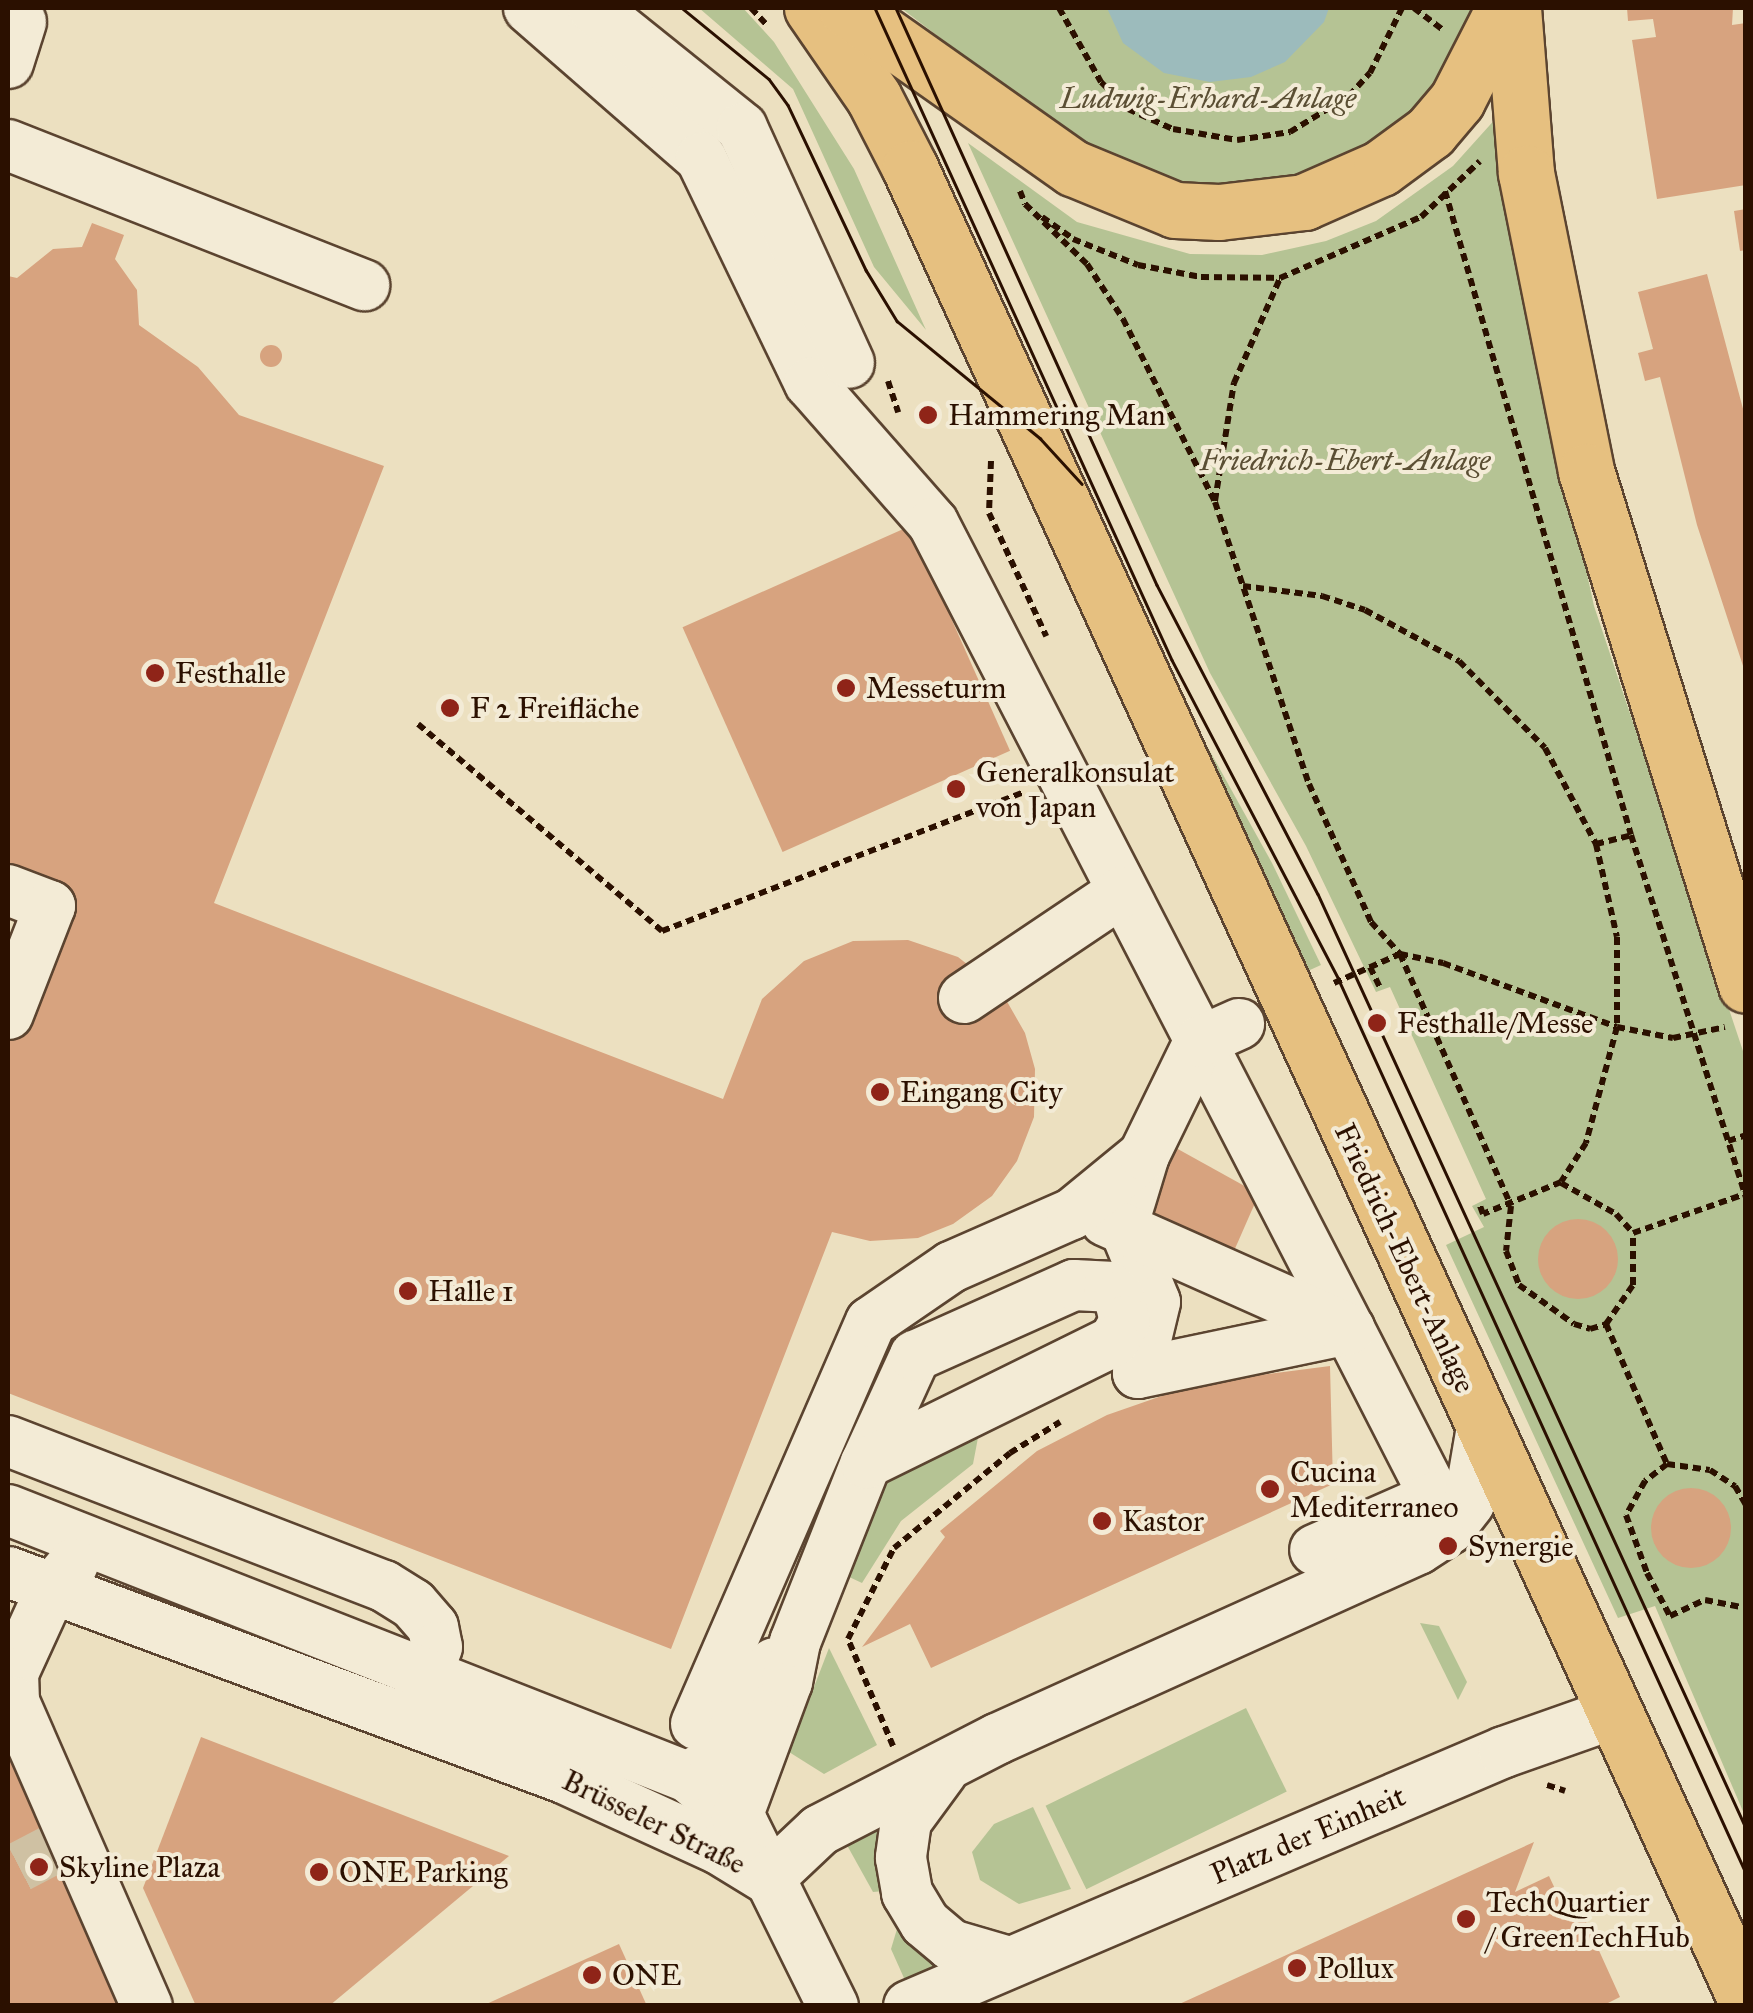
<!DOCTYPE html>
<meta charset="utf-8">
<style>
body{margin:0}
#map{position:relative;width:1753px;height:2013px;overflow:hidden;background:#ece0c0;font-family:"IM FELL Great Primer",serif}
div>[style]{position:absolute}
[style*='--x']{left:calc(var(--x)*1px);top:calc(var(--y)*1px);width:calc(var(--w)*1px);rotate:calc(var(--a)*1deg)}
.green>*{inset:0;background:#b5c394;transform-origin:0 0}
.water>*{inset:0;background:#9cbbbc}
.building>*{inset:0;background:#d7a37f;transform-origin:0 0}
.round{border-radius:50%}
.minor-tunnel>*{height:50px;margin-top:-25px;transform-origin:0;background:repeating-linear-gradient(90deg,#cfc1a3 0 50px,transparent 0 75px)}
.path>*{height:6px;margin-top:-3px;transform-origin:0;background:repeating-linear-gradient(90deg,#2b1000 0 8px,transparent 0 13px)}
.roads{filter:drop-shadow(2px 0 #5b4430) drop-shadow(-2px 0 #5b4430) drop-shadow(0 2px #5b4430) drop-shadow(0 -2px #5b4430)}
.minor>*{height:50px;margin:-25px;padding:0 25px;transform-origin:25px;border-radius:25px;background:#f3ebd6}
.major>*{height:55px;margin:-27.5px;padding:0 27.5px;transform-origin:27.5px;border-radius:27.5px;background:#e6c080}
.tram>*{height:2.5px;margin:-1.25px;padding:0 1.25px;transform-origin:1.25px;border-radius:1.25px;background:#2b1000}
.dots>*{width:28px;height:28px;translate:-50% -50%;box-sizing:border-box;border:5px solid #f3ebd6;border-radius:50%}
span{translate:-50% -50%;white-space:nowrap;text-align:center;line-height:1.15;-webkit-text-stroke:8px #f3ebd6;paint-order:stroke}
.park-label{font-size:30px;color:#5b4f34;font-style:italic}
.poi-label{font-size:30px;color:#2b1000}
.left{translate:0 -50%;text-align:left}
.street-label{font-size:30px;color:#2b1000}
.frame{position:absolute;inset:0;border:10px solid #2b1000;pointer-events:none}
</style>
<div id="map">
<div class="green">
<div style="clip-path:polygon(699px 8px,743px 8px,774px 42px,854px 169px,926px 330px,874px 267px,793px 89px)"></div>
<div style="clip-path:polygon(901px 8px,1477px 8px,1460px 56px,1418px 113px,1383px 139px,1307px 179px,1187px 189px,1071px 138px)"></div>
<div style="clip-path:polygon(1498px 116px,1539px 353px,1594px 606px,1745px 1057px,1745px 1816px,1655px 1606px,1618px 1618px,1446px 1245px,1484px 1227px,1472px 1206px,1486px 1199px,1390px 987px,1376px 992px,1306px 846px,1210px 673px,968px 143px,1077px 222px,1190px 254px,1262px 255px,1326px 241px,1376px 221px,1453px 166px)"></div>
<div style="clip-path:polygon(1171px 681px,1272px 863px,1321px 965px,1301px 974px)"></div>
<div style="clip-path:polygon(981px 1422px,973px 1464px,901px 1521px,862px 1583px,847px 1576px,886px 1474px)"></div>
<div style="clip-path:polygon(1420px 1623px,1439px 1626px,1467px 1682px,1458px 1700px)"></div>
<div style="clip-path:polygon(829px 1648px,877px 1745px,824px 1774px,789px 1752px)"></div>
<div style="left:1246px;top:1708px;width:93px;height:223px;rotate:64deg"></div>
<div style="clip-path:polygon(1033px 1807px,1071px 1889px,1019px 1904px,980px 1880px,972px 1852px,994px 1824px)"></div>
<div style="clip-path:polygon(899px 1815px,884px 1891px,873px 1892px,843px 1838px)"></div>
<div style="clip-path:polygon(912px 1922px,950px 1962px,912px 1996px,891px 1949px,897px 1929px)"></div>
</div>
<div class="water">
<div style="clip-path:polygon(1107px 8px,1329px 8px,1324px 22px,1285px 62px,1251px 77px,1210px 82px,1164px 73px,1123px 43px)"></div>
</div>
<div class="building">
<div style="clip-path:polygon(1627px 8px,1733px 8px,1732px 25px,1746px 23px,1746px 185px,1657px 199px,1632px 40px,1656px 37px,1653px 19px,1628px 21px)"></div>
<div style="clip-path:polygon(1746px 209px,1746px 250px,1740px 251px,1734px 211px)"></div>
<div style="clip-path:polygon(92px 223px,124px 235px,115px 259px,137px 290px,139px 325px,198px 367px,239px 415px,384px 466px,214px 903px,723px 1099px,762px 999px,804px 961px,853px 941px,908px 940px,958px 957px,1001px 991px,1025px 1033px,1035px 1069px,1034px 1117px,1017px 1161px,992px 1196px,953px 1224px,918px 1238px,870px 1241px,832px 1232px,671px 1649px,8px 1393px,8px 1014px,50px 906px,8px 890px,8px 276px,17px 278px,53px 249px,82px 247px)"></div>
<div style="clip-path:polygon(1707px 274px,1746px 420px,1745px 672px,1697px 525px,1660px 377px,1645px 381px,1638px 353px,1653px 349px,1638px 292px)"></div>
<div class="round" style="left:260px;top:345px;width:22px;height:22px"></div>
<div style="left:910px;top:526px;width:246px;height:249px;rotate:66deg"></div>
<div style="clip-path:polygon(1176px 1148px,1259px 1194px,1230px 1260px,1144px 1226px)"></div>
<div class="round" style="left:1538px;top:1219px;width:80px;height:80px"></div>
<div style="clip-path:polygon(1330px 1366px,1333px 1484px,931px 1668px,910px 1624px,862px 1647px,945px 1537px,940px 1531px,1037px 1451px,1107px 1415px,1199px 1383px)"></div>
<div class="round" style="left:1651px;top:1488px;width:80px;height:80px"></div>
<div style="clip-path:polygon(8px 1736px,134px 2006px,8px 2006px)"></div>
<div style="clip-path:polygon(201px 1737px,509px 1856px,329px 2006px,196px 2006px,143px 1888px)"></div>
<div style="clip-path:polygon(1534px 1842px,1515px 1892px,1549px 1876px,1564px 1908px,1577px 1902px,1620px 1997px,1602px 2006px,1175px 2006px)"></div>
<div style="clip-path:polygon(619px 1944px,647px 2006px,482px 2006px)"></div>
</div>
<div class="minor-tunnel">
<div style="--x:19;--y:1867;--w:47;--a:-27.6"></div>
</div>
<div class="path">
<div style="--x:751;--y:8;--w:23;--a:47"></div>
<div style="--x:1059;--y:8;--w:85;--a:60.4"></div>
<div style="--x:1101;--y:82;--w:38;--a:45"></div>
<div style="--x:1128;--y:109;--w:49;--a:24"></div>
<div style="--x:1173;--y:129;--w:65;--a:9.8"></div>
<div style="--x:1237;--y:140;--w:54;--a:-8.6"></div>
<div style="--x:1290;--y:132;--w:69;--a:-31.4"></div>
<div style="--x:1349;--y:96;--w:31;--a:-48"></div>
<div style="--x:1370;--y:73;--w:72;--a:-63.8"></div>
<div style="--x:1414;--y:8;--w:35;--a:37"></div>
<div style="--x:1020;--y:191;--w:14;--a:69"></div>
<div style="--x:1025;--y:204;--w:86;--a:44.1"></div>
<div style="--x:1087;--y:264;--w:66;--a:56.8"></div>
<div style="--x:1123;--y:319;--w:205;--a:63.3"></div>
<div style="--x:1215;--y:502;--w:297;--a:71.6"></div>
<div style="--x:1309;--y:784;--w:151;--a:65.8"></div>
<div style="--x:1371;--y:922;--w:43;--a:47.8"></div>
<div style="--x:1400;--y:954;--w:275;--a:66.2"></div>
<div style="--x:1511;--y:1206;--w:45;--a:96.3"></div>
<div style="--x:1506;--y:1251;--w:36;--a:69"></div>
<div style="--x:1519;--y:1285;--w:67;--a:35.3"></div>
<div style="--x:1574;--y:1324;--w:17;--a:17"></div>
<div style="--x:1590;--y:1329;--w:17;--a:-17"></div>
<div style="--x:1606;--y:1324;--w:153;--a:66.5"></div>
<div style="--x:1667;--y:1464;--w:28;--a:142"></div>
<div style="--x:1645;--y:1481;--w:39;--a:119"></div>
<div style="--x:1626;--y:1515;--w:62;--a:70.1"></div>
<div style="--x:1647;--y:1573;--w:49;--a:61.9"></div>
<div style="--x:1670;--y:1616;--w:38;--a:-25"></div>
<div style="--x:1705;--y:1600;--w:42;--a:11"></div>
<div style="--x:1445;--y:191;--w:670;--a:73.89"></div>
<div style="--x:1631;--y:835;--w:381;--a:72.4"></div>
<div style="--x:1042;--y:217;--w:38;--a:35"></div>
<div style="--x:1073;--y:239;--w:70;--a:21.8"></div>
<div style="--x:1138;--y:265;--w:64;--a:10.8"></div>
<div style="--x:1201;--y:277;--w:79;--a:0.7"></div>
<div style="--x:1280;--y:278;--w:154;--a:-23.4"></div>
<div style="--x:1421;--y:217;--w:81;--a:-43.5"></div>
<div style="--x:888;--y:381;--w:33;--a:72"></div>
<div style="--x:991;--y:461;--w:52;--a:92.2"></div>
<div style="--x:989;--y:513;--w:136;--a:65.1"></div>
<div style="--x:1215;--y:501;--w:120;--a:-80.9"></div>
<div style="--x:1234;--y:383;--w:115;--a:-66.3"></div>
<div style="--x:1243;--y:586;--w:80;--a:7.2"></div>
<div style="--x:1322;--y:596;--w:45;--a:18"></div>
<div style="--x:1365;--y:610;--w:107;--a:28.5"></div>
<div style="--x:1459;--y:661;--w:122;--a:45.3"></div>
<div style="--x:1545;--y:748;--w:109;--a:62"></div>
<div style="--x:1596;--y:844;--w:95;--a:77.3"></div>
<div style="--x:1617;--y:937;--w:90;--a:90"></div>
<div style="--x:1617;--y:1027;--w:120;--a:105"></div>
<div style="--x:1586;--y:1143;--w:46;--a:122.7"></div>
<div style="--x:1561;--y:1182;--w:84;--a:157.7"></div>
<div style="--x:1483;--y:1214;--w:12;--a:-110"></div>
<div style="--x:418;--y:724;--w:320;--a:40.3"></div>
<div style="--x:662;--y:931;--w:388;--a:-21"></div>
<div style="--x:1596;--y:844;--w:36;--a:-14"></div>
<div style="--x:1370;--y:967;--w:25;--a:64"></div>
<div style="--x:1334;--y:983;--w:72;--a:-23.7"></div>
<div style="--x:1400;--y:954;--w:44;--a:11.8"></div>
<div style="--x:1443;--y:963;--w:185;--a:20.2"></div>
<div style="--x:1617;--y:1027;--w:57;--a:11.1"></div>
<div style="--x:1673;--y:1038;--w:53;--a:-11.9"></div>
<div style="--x:1728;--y:1141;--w:19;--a:-18"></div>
<div style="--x:1561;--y:1183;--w:63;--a:29.4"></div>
<div style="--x:1616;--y:1214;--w:25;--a:48"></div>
<div style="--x:1606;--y:1324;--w:47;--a:-55.3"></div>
<div style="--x:1633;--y:1285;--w:52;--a:-90"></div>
<div style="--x:1633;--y:1233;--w:119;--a:-19.2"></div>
<div style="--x:1667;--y:1464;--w:43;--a:7.9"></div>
<div style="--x:1710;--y:1470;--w:30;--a:33"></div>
<div style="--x:1735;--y:1486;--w:22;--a:60"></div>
<div style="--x:893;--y:1746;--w:116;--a:-112.8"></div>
<div style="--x:848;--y:1639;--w:102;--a:-63.2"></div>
<div style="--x:894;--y:1548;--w:150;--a:-39.3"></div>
<div style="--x:1010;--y:1453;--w:59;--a:-31.8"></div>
<div style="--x:1547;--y:1785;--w:19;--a:18"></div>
</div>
<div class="roads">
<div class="minor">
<div style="--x:529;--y:8;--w:228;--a:41.1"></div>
<div style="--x:701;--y:158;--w:250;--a:64.2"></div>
<div style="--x:810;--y:383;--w:186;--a:48.7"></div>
<div style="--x:933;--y:523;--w:907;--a:62.7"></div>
<div style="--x:1349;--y:1329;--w:189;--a:62.9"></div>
<div style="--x:1435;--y:1497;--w:131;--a:156.2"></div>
<div style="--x:593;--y:8;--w:191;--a:38.8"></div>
<div style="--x:742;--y:128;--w:258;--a:65.5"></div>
<div style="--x:8;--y:63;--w:43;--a:-72.4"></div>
<div style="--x:8;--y:145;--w:383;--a:21.5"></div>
<div style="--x:8;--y:890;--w:45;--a:20.9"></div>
<div style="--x:50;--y:906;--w:116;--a:111.3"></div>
<div style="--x:964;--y:998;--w:190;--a:-33.9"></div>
<div style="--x:1144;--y:1155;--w:72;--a:106.9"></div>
<div style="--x:1123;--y:1224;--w:84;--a:67.7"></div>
<div style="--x:1155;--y:1302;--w:73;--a:103.5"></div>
<div style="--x:1138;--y:1373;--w:216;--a:-11.8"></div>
<div style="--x:1106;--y:1221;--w:266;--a:24"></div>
<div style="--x:8;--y:1441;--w:403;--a:21.1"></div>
<div style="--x:384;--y:1586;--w:34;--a:32"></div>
<div style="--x:413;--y:1604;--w:30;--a:49"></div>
<div style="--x:433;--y:1627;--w:20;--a:79"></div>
<div style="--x:437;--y:1647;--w:59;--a:110.9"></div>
<div style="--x:8;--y:1510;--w:731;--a:21.44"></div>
<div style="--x:688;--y:1777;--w:72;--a:40.5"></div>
<div style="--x:743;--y:1824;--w:203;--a:63.7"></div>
<div style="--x:73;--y:1564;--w:34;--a:130"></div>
<div style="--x:51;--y:1590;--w:91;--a:114.6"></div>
<div style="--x:13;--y:1673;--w:29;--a:88"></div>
<div style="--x:14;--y:1702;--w:332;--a:66.4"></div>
<div style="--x:8;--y:1572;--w:593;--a:20.33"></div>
<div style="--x:564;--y:1778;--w:170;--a:24.6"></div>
<div style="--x:719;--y:1849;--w:57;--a:31.5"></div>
<div style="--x:696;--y:1724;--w:438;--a:-66.5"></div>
<div style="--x:871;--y:1322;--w:97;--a:-34.5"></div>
<div style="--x:951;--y:1267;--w:132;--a:-23.7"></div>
<div style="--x:1072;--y:1214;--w:93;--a:-39.3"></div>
<div style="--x:1144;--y:1155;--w:126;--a:-64"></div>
<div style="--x:1199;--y:1042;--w:44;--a:-24.2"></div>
<div style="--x:942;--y:1772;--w:61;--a:126.3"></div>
<div style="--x:906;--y:1821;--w:37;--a:98"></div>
<div style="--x:901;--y:1858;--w:36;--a:80"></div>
<div style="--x:907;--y:1893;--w:35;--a:59"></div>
<div style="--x:925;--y:1923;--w:34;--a:40"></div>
<div style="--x:951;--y:1945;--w:57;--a:16.2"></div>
<div style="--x:688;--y:1777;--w:31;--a:-31"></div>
<div style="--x:715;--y:1761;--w:114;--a:-59"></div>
<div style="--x:737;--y:1817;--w:144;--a:-69.7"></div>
<div style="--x:787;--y:1682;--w:41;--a:-78.7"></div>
<div style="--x:795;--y:1642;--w:193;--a:-68.4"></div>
<div style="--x:866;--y:1463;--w:118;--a:-65.4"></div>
<div style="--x:915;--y:1356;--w:174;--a:-24.1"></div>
<div style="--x:1074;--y:1285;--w:35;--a:3"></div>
<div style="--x:1109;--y:1287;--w:14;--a:45"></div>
<div style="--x:1119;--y:1297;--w:25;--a:76"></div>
<div style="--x:1125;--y:1321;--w:23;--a:119"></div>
<div style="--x:1114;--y:1341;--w:276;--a:153.8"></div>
<div style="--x:768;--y:1879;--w:71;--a:-43.3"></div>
<div style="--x:820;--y:1830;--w:199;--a:-27.2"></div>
<div style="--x:997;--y:1739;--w:462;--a:-24.3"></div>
<div style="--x:1418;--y:1549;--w:37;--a:-33"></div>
<div style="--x:1449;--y:1529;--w:33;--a:-52"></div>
<div style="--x:1469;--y:1503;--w:77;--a:-80.3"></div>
<div style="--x:909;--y:2006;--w:647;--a:-23.12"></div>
<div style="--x:1504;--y:1752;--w:114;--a:-19.4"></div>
</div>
<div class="major">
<div style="--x:812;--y:8;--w:109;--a:55.4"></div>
<div style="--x:874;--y:98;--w:79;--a:62.8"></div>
<div style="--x:910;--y:168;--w:2014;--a:65.47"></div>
<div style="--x:846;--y:8;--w:278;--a:35.2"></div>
<div style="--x:1073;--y:168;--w:110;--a:22.4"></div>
<div style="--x:1175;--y:210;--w:44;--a:2.6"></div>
<div style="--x:1219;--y:212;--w:86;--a:-6.7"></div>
<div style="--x:1304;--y:202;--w:84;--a:-23.8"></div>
<div style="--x:1381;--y:168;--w:61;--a:-36.3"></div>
<div style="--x:1430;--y:132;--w:42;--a:-49.8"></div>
<div style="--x:1457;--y:100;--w:103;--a:-62.9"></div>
<div style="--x:1513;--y:8;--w:166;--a:85.5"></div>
<div style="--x:1526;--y:173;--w:304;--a:78.6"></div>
<div style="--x:1586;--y:471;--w:538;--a:72.71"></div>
</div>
</div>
<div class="tram">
<div style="--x:682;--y:8;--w:112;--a:39.2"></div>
<div style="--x:769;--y:79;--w:32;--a:54"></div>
<div style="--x:788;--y:105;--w:183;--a:64.7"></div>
<div style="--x:866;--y:270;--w:60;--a:58.7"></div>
<div style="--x:897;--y:321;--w:185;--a:39.3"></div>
<div style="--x:1040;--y:438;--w:62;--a:47.6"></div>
<div style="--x:875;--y:8;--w:716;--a:65.51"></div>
<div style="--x:1172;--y:660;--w:361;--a:62.4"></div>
<div style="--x:1339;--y:980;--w:981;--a:65.5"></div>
<div style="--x:896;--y:8;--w:633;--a:65.66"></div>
<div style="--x:1157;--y:585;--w:348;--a:62.5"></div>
<div style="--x:1318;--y:894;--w:1027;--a:65.38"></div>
</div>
<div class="dots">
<div style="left:928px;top:415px;background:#8f2418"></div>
<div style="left:155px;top:673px;background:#8f2418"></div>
<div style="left:846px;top:688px;background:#8f2418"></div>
<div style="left:450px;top:708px;background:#8f2418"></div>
<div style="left:956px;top:789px;background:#8f2418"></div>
<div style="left:1377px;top:1023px;background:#8f2418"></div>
<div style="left:880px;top:1092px;background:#8f2418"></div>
<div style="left:408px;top:1291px;background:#8f2418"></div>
<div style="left:1270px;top:1489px;background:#8f2418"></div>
<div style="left:1102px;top:1521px;background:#8f2418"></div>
<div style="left:1448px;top:1546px;background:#8f2418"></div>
<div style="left:39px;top:1867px;background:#8f2418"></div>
<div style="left:319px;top:1872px;background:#8f2418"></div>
<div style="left:1466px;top:1919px;background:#8f2418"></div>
<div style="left:1297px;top:1968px;background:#8f2418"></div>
<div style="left:592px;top:1975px;background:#8f2418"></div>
</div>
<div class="park-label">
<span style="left:1208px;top:98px">Ludwig-Erhard-Anlage</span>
<span style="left:1345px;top:460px">Friedrich-Ebert-Anlage</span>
</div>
<div class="poi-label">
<span class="left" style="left:948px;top:415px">Hammering Man</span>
<span class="left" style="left:175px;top:673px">Festhalle</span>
<span class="left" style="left:866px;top:688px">Messeturm</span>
<span class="left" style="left:470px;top:708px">F 2 Freifläche</span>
<span class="left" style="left:976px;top:789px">Generalkonsulat<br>von Japan</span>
<span class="left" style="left:1397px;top:1023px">Festhalle/Messe</span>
<span class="left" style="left:900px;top:1092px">Eingang City</span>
<span class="left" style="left:428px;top:1291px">Halle 1</span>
<span class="left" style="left:1290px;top:1489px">Cucina<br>Mediterraneo</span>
<span class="left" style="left:1122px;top:1521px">Kastor</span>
<span class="left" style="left:1468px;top:1546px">Synergie</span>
<span class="left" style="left:59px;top:1867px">Skyline Plaza</span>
<span class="left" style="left:339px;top:1872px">ONE Parking</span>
<span class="left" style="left:1486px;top:1919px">TechQuartier<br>/ GreenTechHub</span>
<span class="left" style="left:1317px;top:1968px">Pollux</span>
<span class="left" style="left:612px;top:1975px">ONE</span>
</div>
<div class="street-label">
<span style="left:1405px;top:1258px;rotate:65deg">Friedrich-Ebert-Anlage</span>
<span style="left:654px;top:1822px;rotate:26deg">Brüsseler Straße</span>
<span style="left:1308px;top:1835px;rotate:-23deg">Platz der Einheit</span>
</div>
<div class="frame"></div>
</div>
